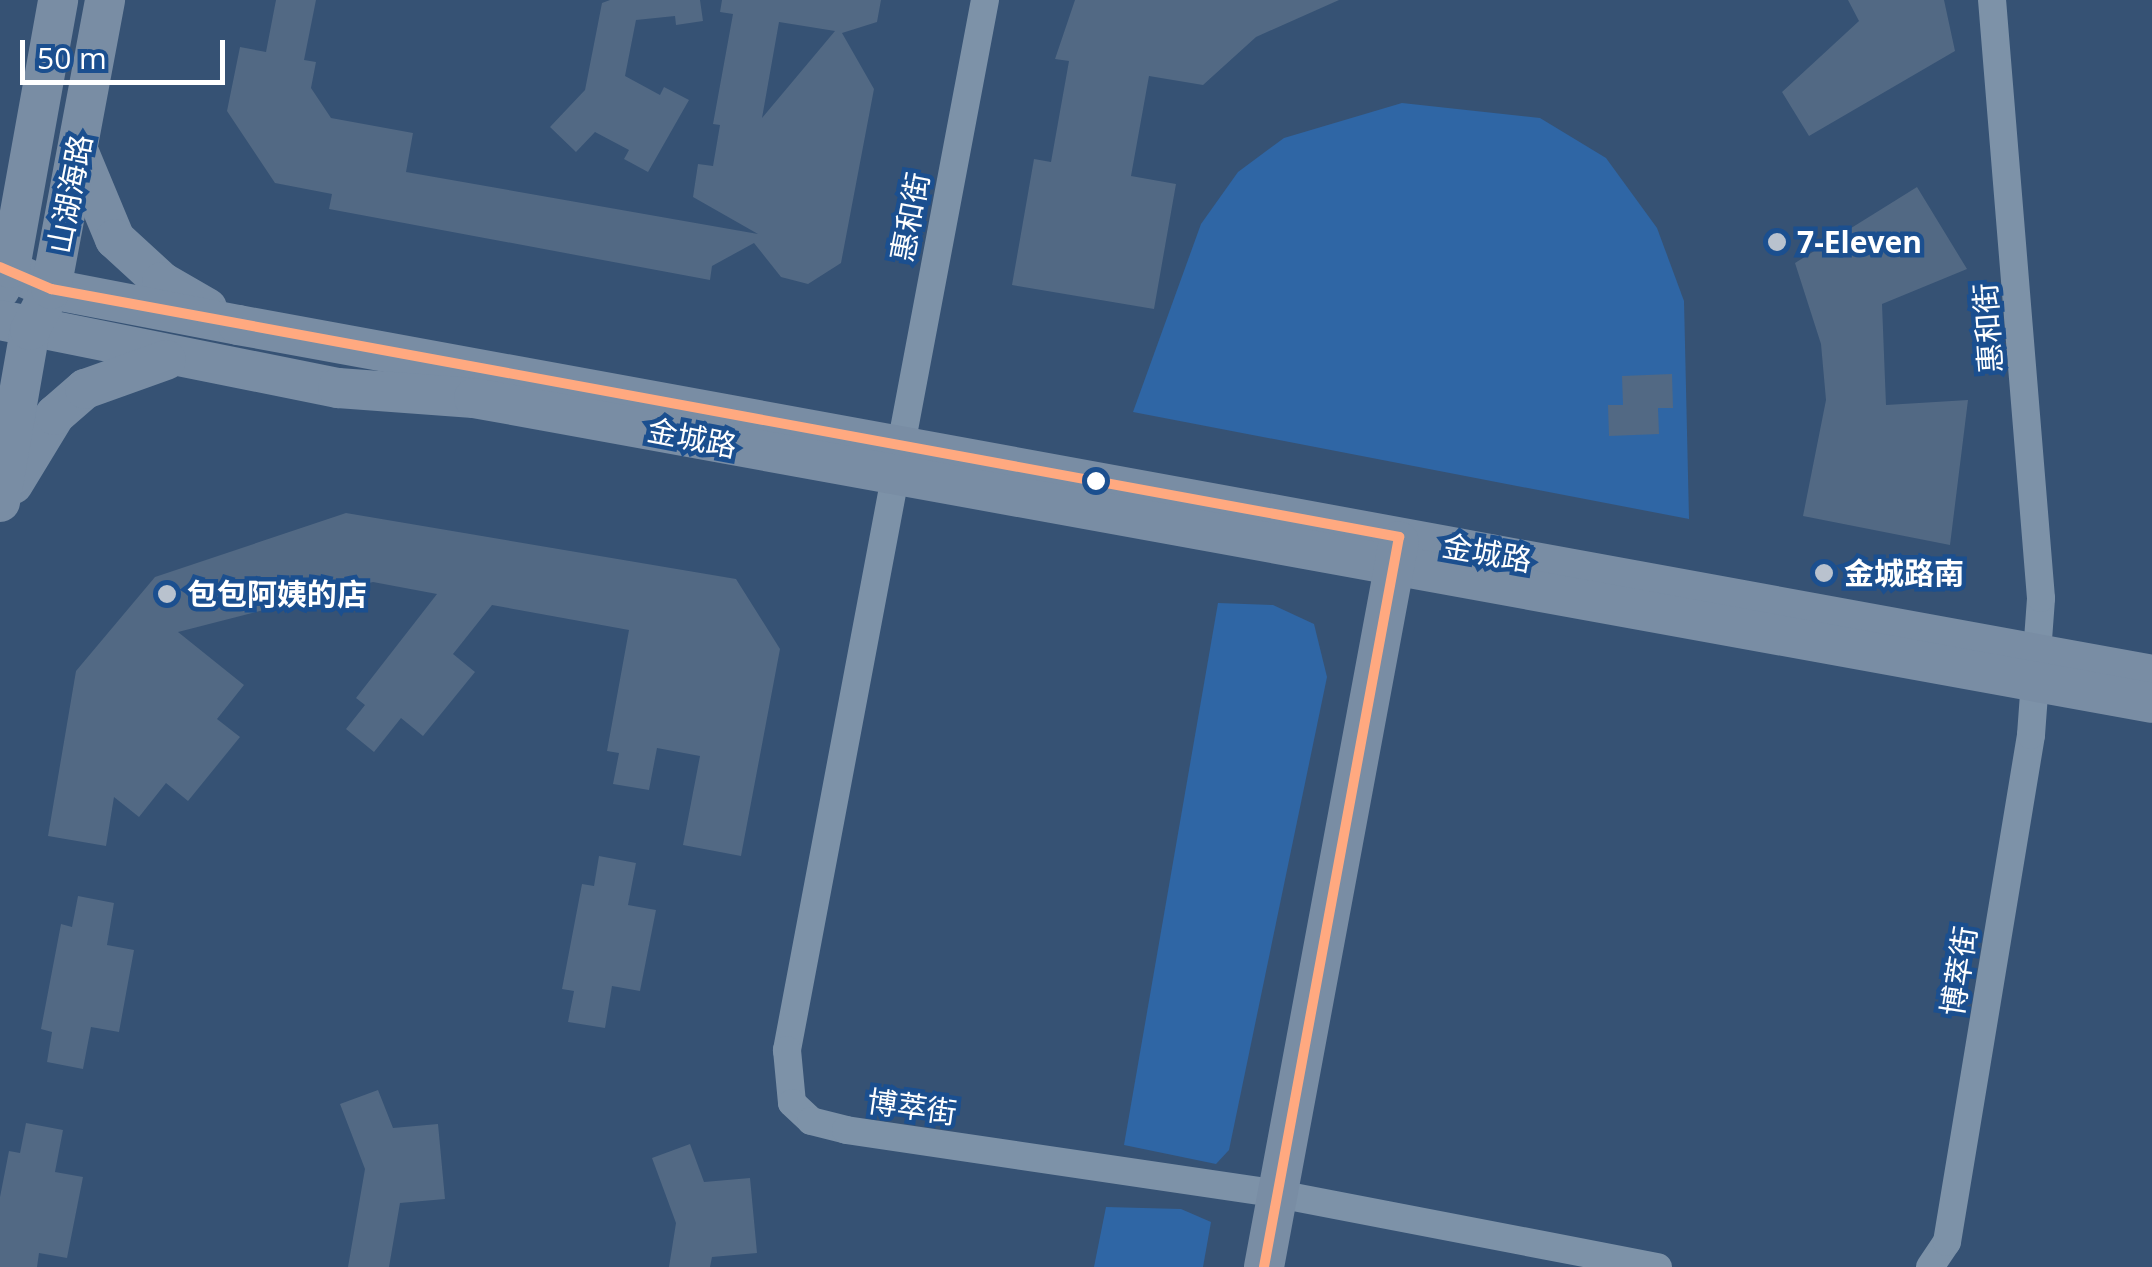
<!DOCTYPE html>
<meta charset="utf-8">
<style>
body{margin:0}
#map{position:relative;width:2152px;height:1267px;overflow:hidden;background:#365274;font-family:"Open Sans","Noto Sans SC",sans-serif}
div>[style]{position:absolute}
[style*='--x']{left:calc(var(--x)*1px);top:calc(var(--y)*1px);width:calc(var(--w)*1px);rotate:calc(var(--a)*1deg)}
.green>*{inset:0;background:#2f66a5}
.building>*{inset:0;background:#526984}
.street>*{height:28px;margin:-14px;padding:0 14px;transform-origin:14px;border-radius:14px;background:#7d92a8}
.secondary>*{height:40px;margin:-20px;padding:0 20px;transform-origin:20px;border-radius:20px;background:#798da4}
.bus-1>*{height:10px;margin:-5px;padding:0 5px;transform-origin:5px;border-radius:5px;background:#ffa980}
.dots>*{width:28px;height:28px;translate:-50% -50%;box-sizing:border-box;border:5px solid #1b4f8f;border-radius:50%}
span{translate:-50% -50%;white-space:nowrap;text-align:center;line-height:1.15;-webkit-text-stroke:9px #1b4f8f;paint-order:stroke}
.street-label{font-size:30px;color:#fff}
.poi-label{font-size:30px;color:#fff;font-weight:700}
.left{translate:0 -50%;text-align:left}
.scale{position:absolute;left:20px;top:40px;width:205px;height:45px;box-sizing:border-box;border:5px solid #fff;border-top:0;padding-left:12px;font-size:30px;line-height:35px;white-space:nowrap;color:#fff;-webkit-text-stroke:8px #1b4f8f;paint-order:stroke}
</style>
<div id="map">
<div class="green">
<div style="clip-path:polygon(1402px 103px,1540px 118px,1606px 158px,1657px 228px,1684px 301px,1689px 519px,1133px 412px,1201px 224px,1238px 172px,1284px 138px)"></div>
<div style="clip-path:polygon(1218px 603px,1273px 605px,1314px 624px,1327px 677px,1229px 1150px,1216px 1164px,1124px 1145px)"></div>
<div style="clip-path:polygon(1106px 1207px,1181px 1209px,1211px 1222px,1203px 1267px,1094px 1267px)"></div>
</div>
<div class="building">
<div style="clip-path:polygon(evenodd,276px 0,316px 0,304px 60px,316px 62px,311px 88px,331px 118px,413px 133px,406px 172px,758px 234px,693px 197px,698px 164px,713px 166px,720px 125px,713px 124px,733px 14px,720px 12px,722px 0,881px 0,877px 22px,842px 33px,874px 89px,841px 263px,808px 284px,781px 277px,754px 243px,712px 266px,710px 280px,329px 209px,332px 194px,275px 183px,227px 111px,240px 47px,266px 52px,276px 0,779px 22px,835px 31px,762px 118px,779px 22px)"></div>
<div style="clip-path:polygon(610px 0,700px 0,703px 21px,676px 25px,675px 16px,636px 20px,625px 76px,660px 95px,664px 87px,689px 100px,648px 172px,624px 159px,629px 150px,595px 132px,576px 152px,550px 127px,585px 90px,602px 3px)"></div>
<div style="clip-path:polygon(1075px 0,1339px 0,1256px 37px,1203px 85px,1149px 76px,1131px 176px,1176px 184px,1154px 309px,1012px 285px,1034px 159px,1051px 162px,1069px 61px,1055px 59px)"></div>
<div style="clip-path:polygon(1848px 0,1944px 0,1955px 51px,1809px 136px,1782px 92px,1859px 21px)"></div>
<div style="clip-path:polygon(1917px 187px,1967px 269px,1882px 304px,1886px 405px,1968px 400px,1950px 545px,1803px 516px,1826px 400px,1821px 344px,1795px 263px)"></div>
<div style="clip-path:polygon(1672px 374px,1673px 408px,1658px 408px,1659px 434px,1609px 436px,1608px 405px,1623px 405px,1622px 376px)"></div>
<div style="clip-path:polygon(346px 513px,736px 579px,780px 649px,741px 856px,683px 845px,700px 756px,657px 748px,649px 790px,613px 784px,619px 753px,607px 751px,629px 630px,492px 605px,453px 654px,475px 672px,423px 736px,401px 718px,374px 752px,346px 729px,365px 705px,356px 698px,437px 594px,373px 582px,178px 632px,244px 685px,217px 719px,240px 737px,188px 801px,166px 783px,139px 817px,114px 797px,106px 846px,48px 836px,76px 671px,155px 577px)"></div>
<div style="clip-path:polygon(599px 856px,636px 863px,628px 905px,656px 910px,640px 991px,612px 986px,605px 1028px,568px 1022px,574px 991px,562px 989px,582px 884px,594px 886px)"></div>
<div style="clip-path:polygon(78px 896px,114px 903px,107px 945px,134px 950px,119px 1032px,91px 1027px,83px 1069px,47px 1062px,52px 1032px,41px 1029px,61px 924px,72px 927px)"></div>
<div style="clip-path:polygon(378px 1090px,393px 1128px,438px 1124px,445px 1199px,400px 1203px,389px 1267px,348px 1267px,365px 1169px,340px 1104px)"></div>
<div style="clip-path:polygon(26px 1123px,63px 1130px,55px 1172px,83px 1177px,67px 1258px,39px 1253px,37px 1267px,0 1267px,0 1197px,9px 1151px,20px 1153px)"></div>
<div style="clip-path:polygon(690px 1144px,704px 1182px,750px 1178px,757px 1253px,712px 1257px,710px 1267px,669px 1267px,676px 1223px,652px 1158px)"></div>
</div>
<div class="street">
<div style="--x:985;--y:0;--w:1069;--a:100.68"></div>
<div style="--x:787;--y:1050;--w:53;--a:84.6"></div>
<div style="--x:792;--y:1103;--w:26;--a:43"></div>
<div style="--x:811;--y:1121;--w:36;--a:14"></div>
<div style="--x:846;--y:1130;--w:437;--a:8.4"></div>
<div style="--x:1278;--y:1194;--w:387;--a:10.9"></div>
<div style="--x:1930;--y:1267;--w:30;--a:-56"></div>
<div style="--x:1947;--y:1242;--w:514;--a:-80.59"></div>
<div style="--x:2031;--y:735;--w:137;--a:-85.8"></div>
<div style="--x:2041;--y:598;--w:600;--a:-94.68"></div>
</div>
<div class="secondary">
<div style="--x:80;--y:155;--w:91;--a:67.4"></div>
<div style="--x:115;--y:239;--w:64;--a:42.5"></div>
<div style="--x:162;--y:282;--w:52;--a:30"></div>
<div style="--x:0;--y:267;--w:56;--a:23.3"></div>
<div style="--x:51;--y:289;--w:190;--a:10.9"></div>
<div style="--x:238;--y:325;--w:1946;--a:10.36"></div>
<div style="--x:0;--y:289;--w:23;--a:-65"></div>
<div style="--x:10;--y:268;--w:272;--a:-79.8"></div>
<div style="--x:0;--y:320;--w:345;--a:11.4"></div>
<div style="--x:338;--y:388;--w:136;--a:4.2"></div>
<div style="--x:474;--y:398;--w:1705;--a:10.3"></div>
<div style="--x:13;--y:484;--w:81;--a:-58.7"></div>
<div style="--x:55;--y:415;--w:40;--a:-41"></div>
<div style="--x:85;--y:389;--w:86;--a:-19.7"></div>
<div style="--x:0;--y:502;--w:175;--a:-80.1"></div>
<div style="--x:30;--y:330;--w:46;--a:-62.9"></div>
<div style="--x:51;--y:289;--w:294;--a:-79.4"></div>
<div style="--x:1264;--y:1267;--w:738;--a:-79.47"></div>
</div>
<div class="bus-1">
<div style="--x:0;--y:267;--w:56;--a:23.3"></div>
<div style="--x:51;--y:289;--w:1371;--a:10.42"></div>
<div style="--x:1399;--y:537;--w:742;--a:100.48"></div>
</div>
<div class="dots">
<div style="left:1777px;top:242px;background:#b9c2ce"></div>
<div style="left:1096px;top:481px;background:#fff"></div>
<div style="left:1824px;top:573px;background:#b9c2ce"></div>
<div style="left:167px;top:594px;background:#b9c2ce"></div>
</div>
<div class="street-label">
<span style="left:70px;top:194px;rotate:-79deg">山湖海路</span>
<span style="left:910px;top:217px;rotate:-79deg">惠和街</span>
<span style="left:1988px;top:328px;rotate:-94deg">惠和街</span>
<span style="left:692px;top:438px;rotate:11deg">金城路</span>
<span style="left:1487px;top:553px;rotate:10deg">金城路</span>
<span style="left:1959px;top:971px;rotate:-81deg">博萃街</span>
<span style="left:912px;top:1107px;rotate:8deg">博萃街</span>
</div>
<div class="poi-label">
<span class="left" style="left:1797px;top:242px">7-Eleven</span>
<span class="left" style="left:1844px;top:573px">金城路南</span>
<span class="left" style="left:187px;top:594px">包包阿姨的店</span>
</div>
<div class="scale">50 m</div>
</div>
